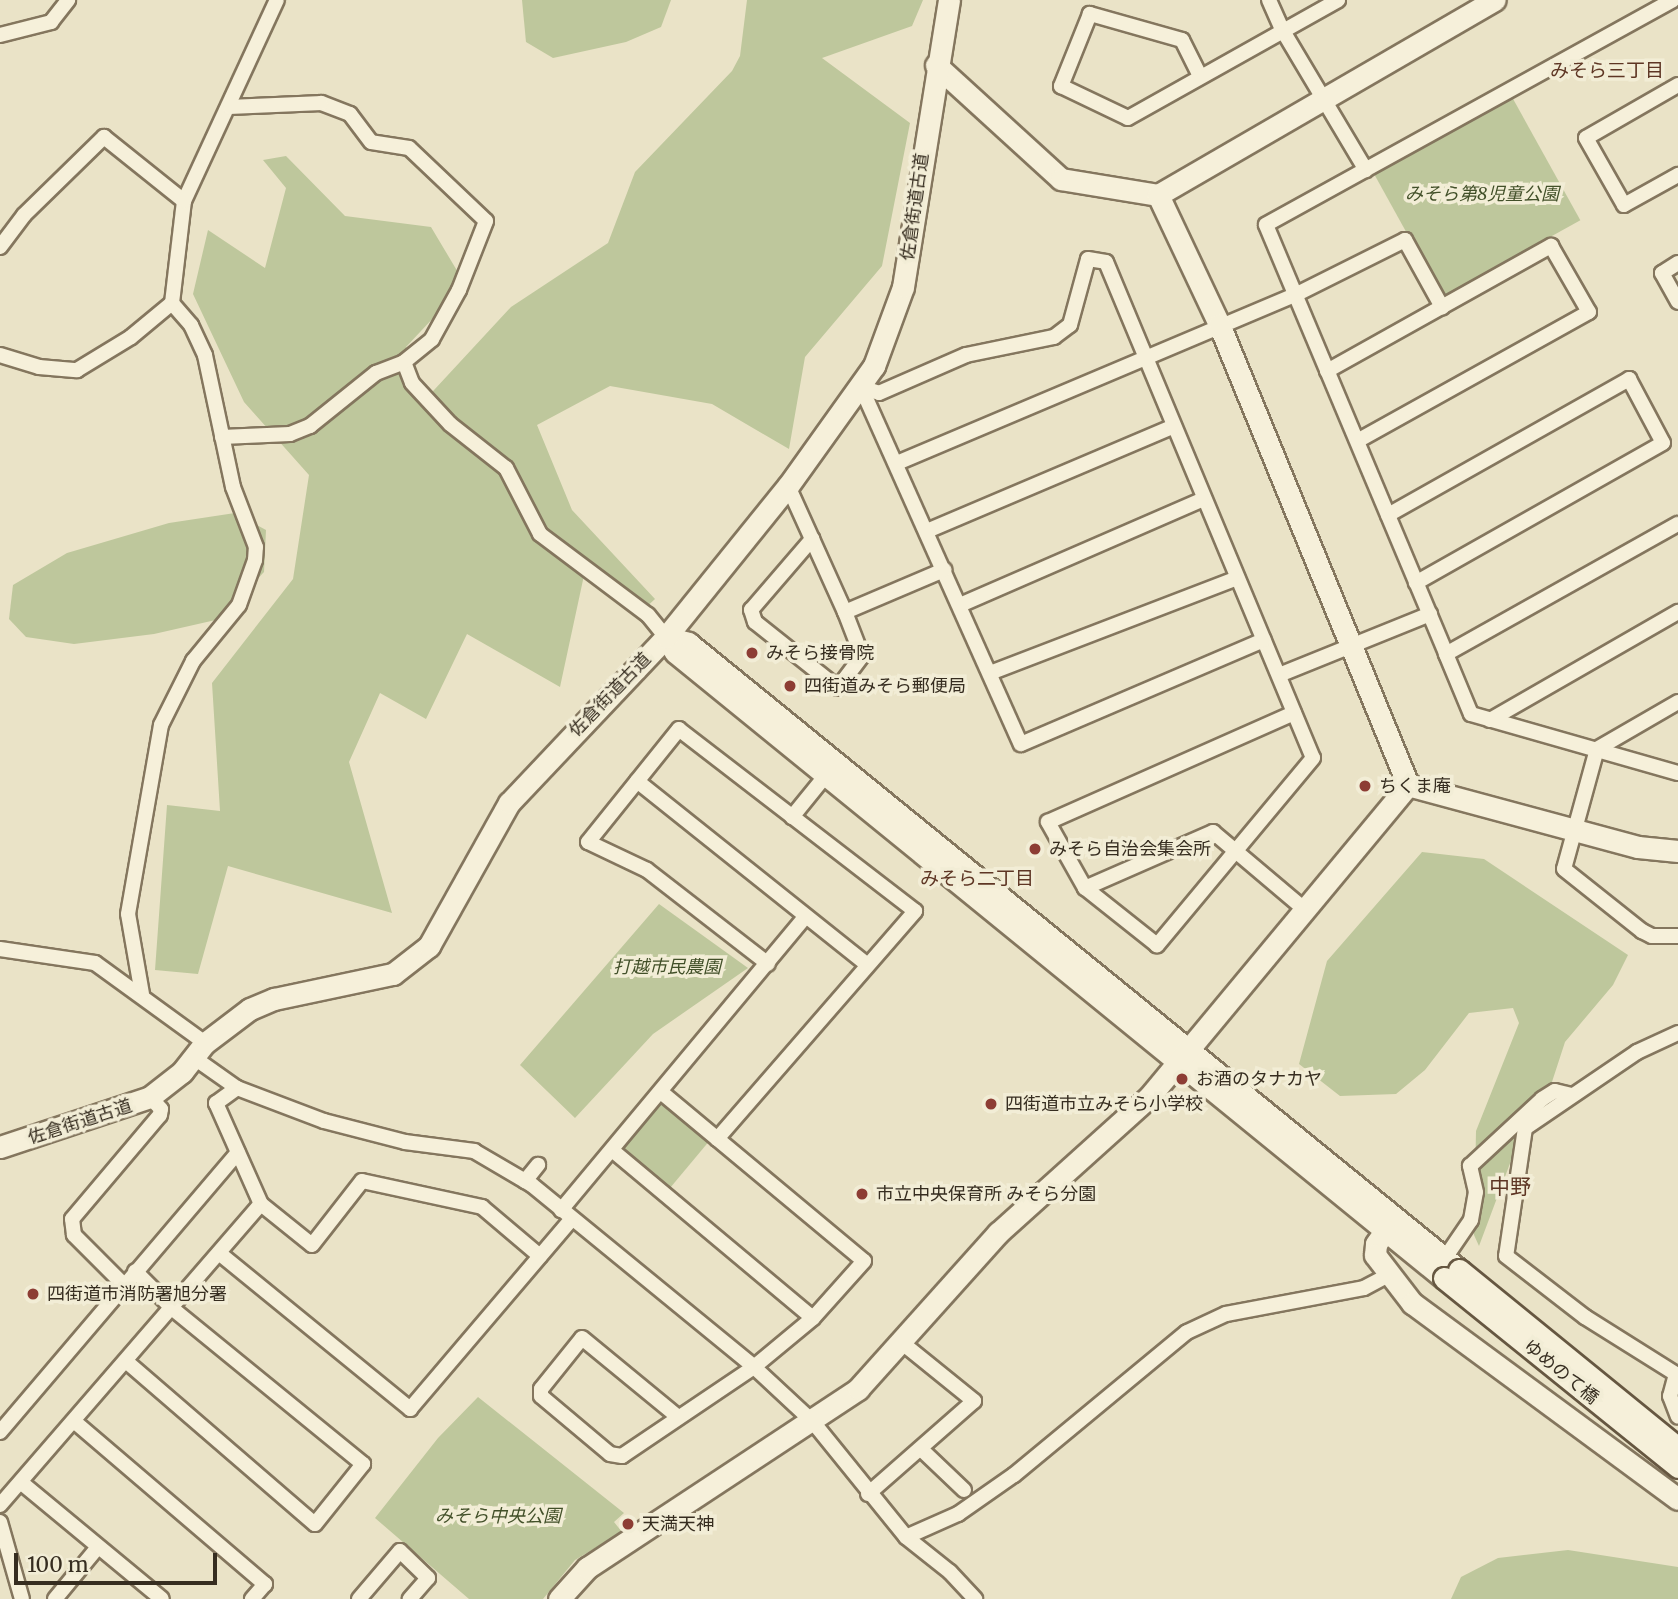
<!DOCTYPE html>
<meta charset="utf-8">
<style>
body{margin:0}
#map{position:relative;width:1678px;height:1599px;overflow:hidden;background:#eae3c7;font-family:Merriweather,"Noto Sans JP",serif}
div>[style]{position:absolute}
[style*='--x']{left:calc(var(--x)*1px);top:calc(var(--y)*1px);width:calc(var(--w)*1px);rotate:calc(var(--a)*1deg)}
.green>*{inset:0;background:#bec79c;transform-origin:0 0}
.roads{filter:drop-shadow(2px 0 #84765e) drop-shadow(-2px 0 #84765e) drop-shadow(0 2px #84765e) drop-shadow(0 -2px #84765e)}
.street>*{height:14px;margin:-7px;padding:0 7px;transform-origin:7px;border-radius:7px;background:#f6f0da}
.secondary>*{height:21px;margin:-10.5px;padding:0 10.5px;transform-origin:10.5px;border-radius:10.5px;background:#f6f0da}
.bridges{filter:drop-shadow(2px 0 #665741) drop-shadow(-2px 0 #665741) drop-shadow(0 2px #665741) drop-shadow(0 -2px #665741)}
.secondary-bridge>*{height:21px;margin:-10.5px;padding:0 10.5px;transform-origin:10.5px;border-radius:10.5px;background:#f6f0da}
.dots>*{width:19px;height:19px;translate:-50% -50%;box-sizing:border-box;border:4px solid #f2edd6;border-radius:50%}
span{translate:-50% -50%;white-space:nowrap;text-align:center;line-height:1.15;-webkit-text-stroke:7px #f2edd6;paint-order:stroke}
.park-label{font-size:18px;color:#425029;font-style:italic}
.street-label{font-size:18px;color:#362d20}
.poi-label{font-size:18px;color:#362d20}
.left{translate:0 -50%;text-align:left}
.neighbourhood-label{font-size:19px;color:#5e3624}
.quarter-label{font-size:21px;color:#5e3624}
.scale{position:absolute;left:14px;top:1553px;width:203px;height:32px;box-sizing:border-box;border:4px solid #362d20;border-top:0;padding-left:9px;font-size:21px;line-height:24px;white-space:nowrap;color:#362d20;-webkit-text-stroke:5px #f2edd6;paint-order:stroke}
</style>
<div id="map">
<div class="green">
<div style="clip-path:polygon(522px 0,671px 0,661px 27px,626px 42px,553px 58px,526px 42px)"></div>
<div style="clip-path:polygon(747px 0,923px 0,912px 26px,822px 58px,910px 123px,882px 266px,805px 357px,789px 449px,712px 404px,610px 386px,537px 425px,572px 510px,655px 599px,643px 610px,586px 566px,560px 687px,467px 634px,426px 719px,380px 693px,349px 762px,392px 913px,228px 866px,198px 974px,155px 970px,167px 805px,220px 811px,212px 683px,293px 579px,309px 475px,244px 402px,193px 294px,208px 230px,265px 268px,286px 188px,263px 160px,286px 156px,345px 216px,431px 227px,465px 284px,406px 347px,422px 403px,511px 307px,608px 243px,635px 172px,732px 71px,740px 56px)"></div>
<div style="left:1512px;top:97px;width:141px;height:158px;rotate:61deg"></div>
<div style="clip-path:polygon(235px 513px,266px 530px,264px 572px,220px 619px,154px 634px,74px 644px,26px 637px,9px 619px,13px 585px,67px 553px,169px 523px)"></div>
<div style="clip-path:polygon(1422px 852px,1484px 859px,1628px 955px,1613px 985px,1565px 1042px,1550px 1088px,1518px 1142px,1479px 1246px,1474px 1235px,1476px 1131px,1519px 1023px,1513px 1008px,1469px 1013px,1425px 1070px,1396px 1094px,1340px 1096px,1299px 1064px,1327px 961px)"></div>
<div style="clip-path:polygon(659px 904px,748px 968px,653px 1034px,575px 1118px,520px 1065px)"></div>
<div style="left:662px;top:1101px;width:62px;height:65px;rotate:40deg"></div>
<div style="clip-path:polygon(478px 1397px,624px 1513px,614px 1522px,622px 1532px,575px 1560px,543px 1599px,469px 1599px,375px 1518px,438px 1438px)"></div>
<div style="clip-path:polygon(1568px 1550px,1678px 1567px,1678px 1599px,1451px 1599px,1461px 1577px,1498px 1558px)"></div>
</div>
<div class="roads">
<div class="street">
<div style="--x:1269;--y:0;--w:34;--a:66"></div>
<div style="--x:1283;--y:31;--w:162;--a:59.2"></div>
<div style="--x:1673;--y:0;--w:465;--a:151.1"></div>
<div style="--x:1266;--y:225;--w:465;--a:67.2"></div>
<div style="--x:1446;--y:654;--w:266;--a:-29.3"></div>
<div style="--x:0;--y:35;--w:53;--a:-14.3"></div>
<div style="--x:51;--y:22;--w:28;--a:-52"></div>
<div style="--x:1200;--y:76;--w:40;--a:-116.6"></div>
<div style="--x:1182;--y:40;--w:96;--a:-164.2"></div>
<div style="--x:1090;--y:14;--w:78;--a:111.9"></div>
<div style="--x:1061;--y:86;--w:74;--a:25.5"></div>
<div style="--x:1128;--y:118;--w:241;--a:-29.3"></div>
<div style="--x:1678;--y:85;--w:106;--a:150.1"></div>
<div style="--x:1586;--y:138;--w:77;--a:60.4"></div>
<div style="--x:1624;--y:205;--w:62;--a:-29.1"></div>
<div style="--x:0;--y:247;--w:40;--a:-53"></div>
<div style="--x:24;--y:215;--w:112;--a:-44.3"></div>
<div style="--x:104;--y:137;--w:102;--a:38.7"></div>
<div style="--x:1678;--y:263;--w:19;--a:148"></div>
<div style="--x:1662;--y:273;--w:33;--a:61"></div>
<div style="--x:0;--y:355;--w:41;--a:17.1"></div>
<div style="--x:39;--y:367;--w:38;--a:5"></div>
<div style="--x:77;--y:370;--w:63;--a:-31.4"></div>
<div style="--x:131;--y:337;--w:53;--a:-39.7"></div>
<div style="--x:172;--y:303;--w:103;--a:-83.3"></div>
<div style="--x:184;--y:201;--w:221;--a:-65.2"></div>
<div style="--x:404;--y:362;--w:22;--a:69"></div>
<div style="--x:412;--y:383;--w:56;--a:47.2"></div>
<div style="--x:450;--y:424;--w:71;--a:38.2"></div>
<div style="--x:506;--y:468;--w:74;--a:62.7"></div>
<div style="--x:540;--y:534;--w:135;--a:36.9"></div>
<div style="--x:648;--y:615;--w:28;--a:51"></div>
<div style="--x:1327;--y:371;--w:257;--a:-29.2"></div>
<div style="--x:1551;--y:246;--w:76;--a:60.1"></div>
<div style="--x:1589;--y:312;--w:265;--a:150.9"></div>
<div style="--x:861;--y:387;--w:19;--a:18"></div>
<div style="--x:879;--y:393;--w:95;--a:-23.6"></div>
<div style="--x:966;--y:355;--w:90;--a:-11.6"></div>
<div style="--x:1054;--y:337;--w:20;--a:-37"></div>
<div style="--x:1070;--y:325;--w:68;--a:-74.7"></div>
<div style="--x:1088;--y:259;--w:18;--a:9"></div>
<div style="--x:1106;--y:262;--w:537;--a:67.35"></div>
<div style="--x:1313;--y:758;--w:244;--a:129.8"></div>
<div style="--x:1157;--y:945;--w:92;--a:-141.6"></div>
<div style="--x:1085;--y:888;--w:76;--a:-119.3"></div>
<div style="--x:1048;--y:822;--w:269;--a:-23.9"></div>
<div style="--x:861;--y:387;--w:391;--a:65.9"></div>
<div style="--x:1021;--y:744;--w:264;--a:-23.2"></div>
<div style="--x:222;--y:437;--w:68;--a:-2.5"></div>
<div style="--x:290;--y:434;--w:22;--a:-22"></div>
<div style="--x:310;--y:426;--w:85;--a:-38.8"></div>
<div style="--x:376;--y:373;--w:30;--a:-21"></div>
<div style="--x:404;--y:362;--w:36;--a:-39"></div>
<div style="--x:432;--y:339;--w:56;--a:-61.1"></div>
<div style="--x:459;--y:290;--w:74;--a:-68.6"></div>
<div style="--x:486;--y:221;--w:106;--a:-136.5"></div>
<div style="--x:409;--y:148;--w:38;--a:-171"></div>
<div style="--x:371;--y:142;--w:35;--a:-127"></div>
<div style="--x:350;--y:114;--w:31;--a:-159"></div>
<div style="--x:321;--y:103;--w:91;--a:177.5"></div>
<div style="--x:897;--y:463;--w:432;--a:-22.9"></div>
<div style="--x:1295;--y:295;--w:123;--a:-26.6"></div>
<div style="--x:1405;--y:240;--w:77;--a:61.1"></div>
<div style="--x:788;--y:486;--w:58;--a:65.6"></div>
<div style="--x:812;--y:539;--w:80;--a:65.7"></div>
<div style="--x:845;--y:612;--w:47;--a:68.9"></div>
<div style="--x:862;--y:656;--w:40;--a:127"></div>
<div style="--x:838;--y:688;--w:106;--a:-141.5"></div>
<div style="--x:755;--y:622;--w:13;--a:-108"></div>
<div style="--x:751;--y:610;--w:94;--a:-49.3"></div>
<div style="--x:1388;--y:515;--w:277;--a:-29.4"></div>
<div style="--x:1629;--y:379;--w:72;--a:62"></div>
<div style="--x:1663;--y:443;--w:284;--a:150.5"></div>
<div style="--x:927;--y:531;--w:268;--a:-23"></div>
<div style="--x:960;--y:605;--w:266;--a:-23.5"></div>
<div style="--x:845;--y:612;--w:108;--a:-23"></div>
<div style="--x:1446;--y:654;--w:65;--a:67.4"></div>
<div style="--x:1471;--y:714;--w:215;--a:15.9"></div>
<div style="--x:990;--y:673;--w:265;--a:-21"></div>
<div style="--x:1279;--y:675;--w:163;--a:-22"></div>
<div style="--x:1678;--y:702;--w:94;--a:149.9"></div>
<div style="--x:1597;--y:749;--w:124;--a:105.4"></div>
<div style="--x:1564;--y:869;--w:100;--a:38.5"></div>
<div style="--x:1642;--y:931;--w:11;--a:27"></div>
<div style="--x:1652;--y:936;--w:26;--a:0"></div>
<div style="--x:1490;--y:720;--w:217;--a:-29.9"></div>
<div style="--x:637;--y:781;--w:293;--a:38.6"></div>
<div style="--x:792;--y:817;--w:54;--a:-51"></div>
<div style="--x:1085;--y:888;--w:140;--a:-23.6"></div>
<div style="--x:1213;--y:832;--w:118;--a:40.2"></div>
<div style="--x:0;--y:949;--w:96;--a:8.4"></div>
<div style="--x:95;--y:963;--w:136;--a:36"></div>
<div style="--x:142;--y:994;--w:81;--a:-99.9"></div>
<div style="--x:128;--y:914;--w:192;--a:-80.1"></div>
<div style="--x:161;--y:725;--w:72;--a:-63.4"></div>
<div style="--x:193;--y:661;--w:72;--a:-50.6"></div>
<div style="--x:239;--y:605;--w:48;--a:-70.4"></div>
<div style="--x:255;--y:560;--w:13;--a:-86"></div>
<div style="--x:256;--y:547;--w:64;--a:-111"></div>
<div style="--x:233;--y:487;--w:135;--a:-102"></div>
<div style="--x:205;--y:355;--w:33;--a:-115"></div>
<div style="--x:191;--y:325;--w:29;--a:-131"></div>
<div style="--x:1678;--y:1033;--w:45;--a:155.1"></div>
<div style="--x:1637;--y:1052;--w:135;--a:145.8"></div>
<div style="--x:1525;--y:1128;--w:129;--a:98.4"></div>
<div style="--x:1506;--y:1256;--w:100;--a:37.7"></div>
<div style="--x:1585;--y:1317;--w:107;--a:32.1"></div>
<div style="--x:1676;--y:1374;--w:23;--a:105"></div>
<div style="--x:1670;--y:1396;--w:22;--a:69"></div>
<div style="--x:193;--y:1057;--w:54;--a:35.2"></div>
<div style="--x:237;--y:1088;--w:93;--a:20.8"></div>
<div style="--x:324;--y:1121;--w:84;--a:14.5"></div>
<div style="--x:405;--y:1142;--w:70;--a:7.4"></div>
<div style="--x:474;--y:1151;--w:67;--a:30.4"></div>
<div style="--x:532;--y:1185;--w:287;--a:39.3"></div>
<div style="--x:754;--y:1367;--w:159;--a:146"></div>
<div style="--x:622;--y:1456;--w:12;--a:-171"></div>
<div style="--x:610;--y:1454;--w:90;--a:-140"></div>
<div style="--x:541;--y:1396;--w:7;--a:-90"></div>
<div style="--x:541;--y:1389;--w:65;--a:-51.2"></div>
<div style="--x:582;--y:1338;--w:123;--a:39.4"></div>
<div style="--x:237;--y:1088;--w:26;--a:144"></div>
<div style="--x:216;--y:1103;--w:111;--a:66"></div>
<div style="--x:261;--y:1204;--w:65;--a:38.8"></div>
<div style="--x:312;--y:1245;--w:81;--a:-52"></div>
<div style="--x:362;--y:1181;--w:123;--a:12.2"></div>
<div style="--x:482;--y:1207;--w:76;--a:40.2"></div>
<div style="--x:661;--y:1092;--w:264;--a:39.8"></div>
<div style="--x:864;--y:1261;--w:76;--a:131.8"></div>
<div style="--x:813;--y:1318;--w:77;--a:140.3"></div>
<div style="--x:754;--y:1367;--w:81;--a:43"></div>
<div style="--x:813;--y:1422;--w:148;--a:51"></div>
<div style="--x:906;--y:1537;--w:56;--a:38.5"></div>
<div style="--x:950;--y:1572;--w:37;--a:47"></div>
<div style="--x:717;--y:1139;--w:302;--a:-49"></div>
<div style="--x:915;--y:911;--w:298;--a:-142.4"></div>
<div style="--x:679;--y:729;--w:145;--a:128.8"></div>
<div style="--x:588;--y:842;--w:65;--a:25.4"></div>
<div style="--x:647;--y:870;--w:153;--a:37.8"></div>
<div style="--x:612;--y:1150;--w:262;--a:39.9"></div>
<div style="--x:525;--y:1181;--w:21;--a:-51"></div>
<div style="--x:561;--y:1210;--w:381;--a:-50.2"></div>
<div style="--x:219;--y:1253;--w:247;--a:39.2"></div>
<div style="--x:410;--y:1409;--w:248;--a:-49.6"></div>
<div style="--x:1445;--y:1258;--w:46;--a:-55.6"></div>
<div style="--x:1471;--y:1220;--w:28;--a:-80"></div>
<div style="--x:1476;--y:1192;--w:27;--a:-103"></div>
<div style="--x:1470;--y:1166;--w:98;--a:-42.9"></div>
<div style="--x:1542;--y:1099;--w:15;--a:-32"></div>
<div style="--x:1555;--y:1091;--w:16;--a:14"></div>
<div style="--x:124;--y:1285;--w:71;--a:-135"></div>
<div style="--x:74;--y:1235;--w:16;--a:-97"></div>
<div style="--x:72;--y:1219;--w:136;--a:-49.8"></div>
<div style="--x:160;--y:1115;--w:6;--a:-81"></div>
<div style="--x:161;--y:1109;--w:16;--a:-133"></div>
<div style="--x:127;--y:1362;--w:248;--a:40.8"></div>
<div style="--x:315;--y:1524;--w:77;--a:-51.3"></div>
<div style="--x:363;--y:1464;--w:247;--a:-140.8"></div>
<div style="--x:172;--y:1308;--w:52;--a:-135"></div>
<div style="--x:75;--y:1422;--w:250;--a:40.5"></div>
<div style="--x:265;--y:1584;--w:20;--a:131"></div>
<div style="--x:0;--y:1432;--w:367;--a:-49.6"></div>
<div style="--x:922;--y:1450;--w:58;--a:43.6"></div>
<div style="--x:23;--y:1484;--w:180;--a:39.6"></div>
<div style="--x:868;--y:1494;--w:141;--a:-41.3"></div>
<div style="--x:974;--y:1401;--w:95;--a:-141"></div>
<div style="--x:0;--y:1505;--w:398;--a:-49.1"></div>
<div style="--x:0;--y:1522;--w:80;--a:74.1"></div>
<div style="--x:906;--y:1537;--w:57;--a:-23.9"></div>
<div style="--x:958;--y:1514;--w:68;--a:-34.9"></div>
<div style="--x:1014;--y:1475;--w:224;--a:-39.6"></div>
<div style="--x:1187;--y:1332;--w:43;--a:-24.8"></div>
<div style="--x:1226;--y:1314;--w:140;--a:-10.7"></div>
<div style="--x:1364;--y:1288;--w:27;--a:-28"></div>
<div style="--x:55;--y:1599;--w:67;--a:-50.4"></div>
<div style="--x:359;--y:1599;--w:63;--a:-49.5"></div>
<div style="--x:400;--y:1551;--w:39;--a:44"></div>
<div style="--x:428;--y:1578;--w:28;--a:131"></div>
</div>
<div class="secondary">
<div style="--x:936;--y:65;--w:169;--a:42.4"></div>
<div style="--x:1061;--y:179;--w:98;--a:9.4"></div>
<div style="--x:1158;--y:195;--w:389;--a:-30.1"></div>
<div style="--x:1158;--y:195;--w:143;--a:64.7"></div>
<div style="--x:1219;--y:324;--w:498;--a:67.7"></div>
<div style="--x:666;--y:637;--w:23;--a:15"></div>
<div style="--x:688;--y:643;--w:994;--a:39.12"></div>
<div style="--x:666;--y:637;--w:17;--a:59"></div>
<div style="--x:675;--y:652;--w:992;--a:39.15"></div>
<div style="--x:1408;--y:785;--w:238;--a:15.1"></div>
<div style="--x:1638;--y:847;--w:40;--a:5.7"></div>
<div style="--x:0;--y:1147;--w:158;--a:-18.4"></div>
<div style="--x:150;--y:1097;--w:41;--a:-38"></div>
<div style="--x:182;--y:1072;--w:37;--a:-52"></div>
<div style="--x:205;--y:1043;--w:56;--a:-37.1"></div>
<div style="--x:250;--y:1009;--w:26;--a:-23"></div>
<div style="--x:274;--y:999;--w:122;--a:-11.9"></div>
<div style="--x:393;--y:974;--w:46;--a:-37.9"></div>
<div style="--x:429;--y:946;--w:164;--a:-60.8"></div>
<div style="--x:509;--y:803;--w:228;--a:-46.6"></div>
<div style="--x:666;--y:637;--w:194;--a:-51.1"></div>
<div style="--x:788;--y:486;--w:148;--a:-54.4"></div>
<div style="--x:874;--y:366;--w:84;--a:-69.8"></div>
<div style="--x:903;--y:287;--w:291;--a:-80.9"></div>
<div style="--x:1385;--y:1231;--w:16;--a:125"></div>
<div style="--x:1376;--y:1244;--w:11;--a:95"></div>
<div style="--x:1375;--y:1255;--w:61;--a:52.4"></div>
<div style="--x:1412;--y:1303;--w:330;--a:36.4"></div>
<div style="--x:559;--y:1599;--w:42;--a:-47.9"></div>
<div style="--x:587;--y:1568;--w:325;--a:-33.4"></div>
<div style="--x:858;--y:1389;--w:210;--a:-48.1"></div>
<div style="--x:998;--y:1233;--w:205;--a:-42"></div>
<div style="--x:1150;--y:1096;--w:404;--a:-50.3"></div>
</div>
</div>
<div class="bridges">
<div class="secondary-bridge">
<div style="--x:1459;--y:1270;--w:282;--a:39.1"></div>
<div style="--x:1444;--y:1278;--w:301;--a:38.9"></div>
</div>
</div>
<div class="dots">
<div style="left:752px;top:653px;background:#8d3d34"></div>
<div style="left:790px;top:686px;background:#8d3d34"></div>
<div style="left:1365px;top:786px;background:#8d3d34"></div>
<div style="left:1035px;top:849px;background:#8d3d34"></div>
<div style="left:1182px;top:1079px;background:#8d3d34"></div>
<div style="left:991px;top:1104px;background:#8d3d34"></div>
<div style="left:862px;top:1194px;background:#8d3d34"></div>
<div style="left:33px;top:1294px;background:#8d3d34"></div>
<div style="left:628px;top:1524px;background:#8d3d34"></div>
</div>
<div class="park-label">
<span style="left:1482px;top:194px">みそら第8児童公園</span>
<span style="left:667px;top:967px">打越市民農園</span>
<span style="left:498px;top:1516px">みそら中央公園</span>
</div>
<div class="street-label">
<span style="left:915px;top:207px;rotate:-82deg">佐倉街道古道</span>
<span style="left:610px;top:695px;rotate:-46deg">佐倉街道古道</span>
<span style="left:80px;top:1122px;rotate:-18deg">佐倉街道古道</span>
<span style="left:1561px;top:1372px;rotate:39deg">ゆめのて橋</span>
</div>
<div class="poi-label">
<span class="left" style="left:766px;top:653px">みそら接骨院</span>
<span class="left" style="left:804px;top:686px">四街道みそら郵便局</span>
<span class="left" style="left:1379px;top:786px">ちくま庵</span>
<span class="left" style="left:1049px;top:849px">みそら自治会集会所</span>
<span class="left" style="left:1196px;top:1079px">お酒のタナカヤ</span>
<span class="left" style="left:1005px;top:1104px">四街道市立みそら小学校</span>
<span class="left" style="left:876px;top:1194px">市立中央保育所 みそら分園</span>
<span class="left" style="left:47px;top:1294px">四街道市消防署旭分署</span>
<span class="left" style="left:642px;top:1524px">天満天神</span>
</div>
<div class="neighbourhood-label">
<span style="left:1607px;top:71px">みそら三丁目</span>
<span style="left:977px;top:879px">みそら二丁目</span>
</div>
<div class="quarter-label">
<span style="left:1510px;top:1187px">中野</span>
</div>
<div class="scale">100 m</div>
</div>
